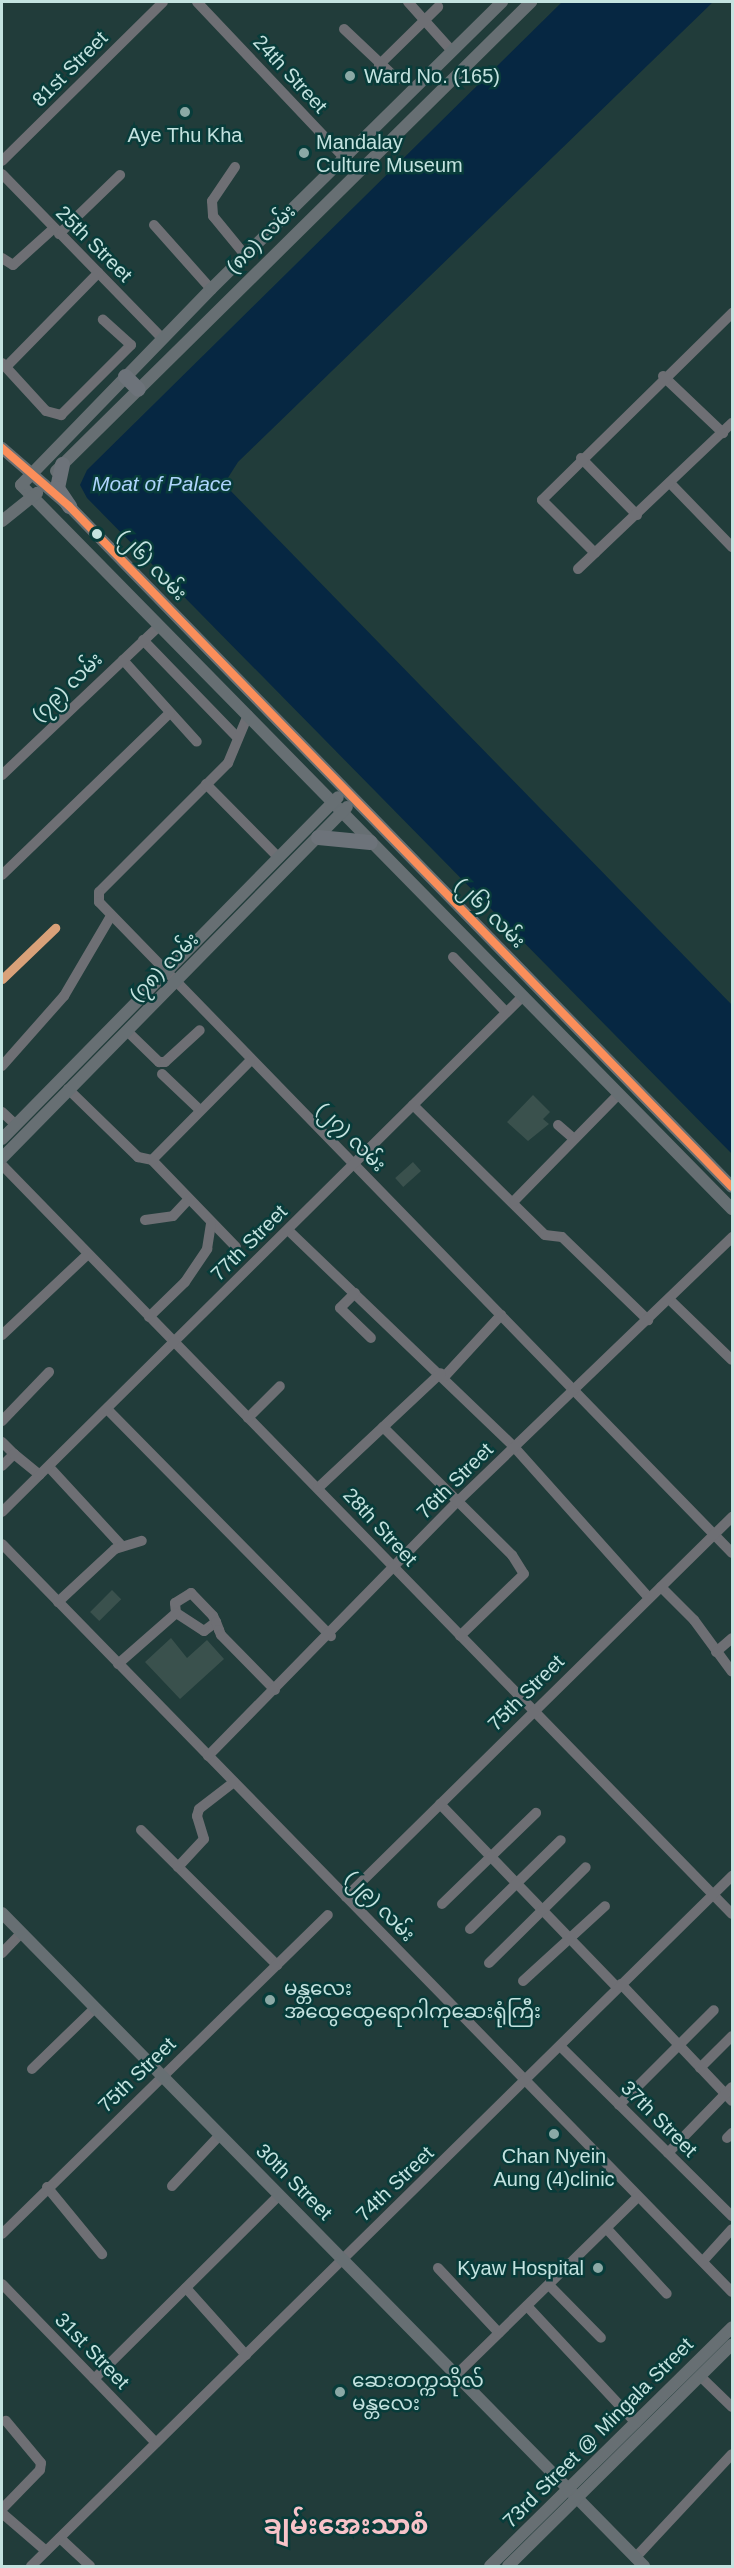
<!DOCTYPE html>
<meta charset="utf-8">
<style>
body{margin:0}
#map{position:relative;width:734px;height:2568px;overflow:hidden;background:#213c3a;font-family:Arial,"Noto Sans Myanmar",sans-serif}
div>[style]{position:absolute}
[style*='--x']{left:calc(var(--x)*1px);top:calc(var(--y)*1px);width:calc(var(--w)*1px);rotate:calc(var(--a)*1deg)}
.water>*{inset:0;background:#062742}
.building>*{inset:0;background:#3a514d;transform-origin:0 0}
.minor>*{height:10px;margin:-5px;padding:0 5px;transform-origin:5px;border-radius:5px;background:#6e6f74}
.major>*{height:12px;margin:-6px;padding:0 6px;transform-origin:6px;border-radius:6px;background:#676f73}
.highway>*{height:15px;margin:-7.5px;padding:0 7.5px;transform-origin:7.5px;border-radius:7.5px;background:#6d737a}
.bus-1>*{height:8px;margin:-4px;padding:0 4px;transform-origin:4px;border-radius:4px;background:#fa8e5a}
.rail-1>*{height:9px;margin:-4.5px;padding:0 4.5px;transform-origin:4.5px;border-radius:4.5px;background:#d9a179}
.dots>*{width:16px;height:16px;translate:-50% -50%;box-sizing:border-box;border:3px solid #083c3a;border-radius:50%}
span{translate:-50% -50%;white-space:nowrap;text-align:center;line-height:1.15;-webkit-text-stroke:5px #083c3a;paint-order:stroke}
.street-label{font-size:20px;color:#c4e3e0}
.poi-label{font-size:20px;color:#c4e3e0}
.left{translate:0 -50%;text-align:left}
.right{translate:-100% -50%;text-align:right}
.water-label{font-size:21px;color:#aed4fc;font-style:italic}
.district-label{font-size:26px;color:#f7c3c9;font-weight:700}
.frame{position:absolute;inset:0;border:3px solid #c4e3e0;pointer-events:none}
</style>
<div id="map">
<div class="water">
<div style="clip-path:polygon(562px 2px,713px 2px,238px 462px,224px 484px,732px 1005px,732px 1154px,87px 498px,80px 485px,87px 470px)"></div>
</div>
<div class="building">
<div style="clip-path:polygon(533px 1095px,550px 1112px,543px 1119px,549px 1124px,528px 1141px,507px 1122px)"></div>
<div style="left:413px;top:1162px;width:12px;height:24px;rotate:48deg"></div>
<div style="left:112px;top:1590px;width:13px;height:31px;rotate:45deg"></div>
<div style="clip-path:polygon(171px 1638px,187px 1658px,207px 1640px,224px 1659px,180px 1699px,145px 1662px)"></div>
</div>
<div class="minor">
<div style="--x:197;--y:2;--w:234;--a:46.6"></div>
<div style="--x:408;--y:2;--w:66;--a:48.1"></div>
<div style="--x:344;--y:29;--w:73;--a:43.3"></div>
<div style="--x:379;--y:65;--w:83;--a:-44.5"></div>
<div style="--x:2;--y:161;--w:226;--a:-44.6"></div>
<div style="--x:235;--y:167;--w:41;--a:124.1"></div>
<div style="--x:212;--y:201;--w:15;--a:86"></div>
<div style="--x:213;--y:216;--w:50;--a:50.6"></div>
<div style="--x:2;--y:174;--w:229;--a:45.7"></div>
<div style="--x:154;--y:225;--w:86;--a:48.3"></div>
<div style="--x:59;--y:234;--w:85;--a:-44"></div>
<div style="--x:2;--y:258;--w:13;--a:32"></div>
<div style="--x:13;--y:265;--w:54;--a:-42"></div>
<div style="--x:2;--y:363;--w:65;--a:47.5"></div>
<div style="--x:46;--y:411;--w:16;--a:15"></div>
<div style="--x:61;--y:415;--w:99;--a:-45"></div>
<div style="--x:131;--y:345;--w:38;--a:-138"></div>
<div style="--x:6;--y:367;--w:132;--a:-45.6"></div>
<div style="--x:663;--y:376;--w:83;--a:43.5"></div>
<div style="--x:581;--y:458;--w:80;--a:45.5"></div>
<div style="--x:671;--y:484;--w:88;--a:45.9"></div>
<div style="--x:595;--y:553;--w:75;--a:-135"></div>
<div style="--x:542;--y:500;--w:267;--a:-44.5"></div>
<div style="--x:578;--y:569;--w:212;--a:-43.5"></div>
<div style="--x:143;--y:640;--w:136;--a:45.9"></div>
<div style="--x:123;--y:660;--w:110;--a:47.9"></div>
<div style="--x:248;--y:715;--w:52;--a:112.6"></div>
<div style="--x:228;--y:763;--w:182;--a:135"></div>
<div style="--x:99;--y:892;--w:10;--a:90"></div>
<div style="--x:99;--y:902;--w:908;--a:45.8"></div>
<div style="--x:2;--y:775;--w:216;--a:-43.5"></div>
<div style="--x:206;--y:784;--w:104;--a:45.4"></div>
<div style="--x:2;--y:875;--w:233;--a:-44"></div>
<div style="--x:453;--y:957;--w:76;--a:46.1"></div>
<div style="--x:127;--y:1031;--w:45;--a:44.1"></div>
<div style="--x:159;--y:1062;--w:6;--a:0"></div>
<div style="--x:165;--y:1062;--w:47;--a:-42.4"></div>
<div style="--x:2;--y:1066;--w:94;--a:-48.5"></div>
<div style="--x:64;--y:996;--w:93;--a:-59.6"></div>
<div style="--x:162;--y:1074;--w:52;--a:43.5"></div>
<div style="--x:68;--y:1089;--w:98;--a:44.2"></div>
<div style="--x:138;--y:1157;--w:14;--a:12"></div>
<div style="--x:413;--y:1105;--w:185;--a:44.6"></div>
<div style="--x:545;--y:1235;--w:17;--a:7"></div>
<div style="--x:562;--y:1237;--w:120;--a:44"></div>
<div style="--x:2;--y:1112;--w:19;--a:43"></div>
<div style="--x:558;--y:1125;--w:21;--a:41"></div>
<div style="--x:2;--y:1165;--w:1046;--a:45.74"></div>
<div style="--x:514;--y:1201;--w:147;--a:-45.6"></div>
<div style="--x:145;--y:1220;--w:28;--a:-8"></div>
<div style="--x:173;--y:1216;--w:22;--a:-47"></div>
<div style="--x:288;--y:1230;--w:315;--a:43.8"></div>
<div style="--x:515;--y:1448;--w:201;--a:48.2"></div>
<div style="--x:236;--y:1247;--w:121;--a:-134"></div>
<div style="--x:152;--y:1160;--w:139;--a:-45.3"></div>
<div style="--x:355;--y:1293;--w:21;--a:135"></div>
<div style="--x:340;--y:1308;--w:43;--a:44.1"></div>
<div style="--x:670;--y:1300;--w:86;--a:44.1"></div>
<div style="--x:149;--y:1317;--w:50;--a:-44.2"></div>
<div style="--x:185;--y:1282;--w:40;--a:-56"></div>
<div style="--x:207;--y:1249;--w:26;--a:-81"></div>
<div style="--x:2;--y:1335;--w:118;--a:-43.3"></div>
<div style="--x:445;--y:1376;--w:83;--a:-47.4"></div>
<div style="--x:107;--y:1409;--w:319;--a:45.4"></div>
<div style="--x:248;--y:1418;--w:45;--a:-45"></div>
<div style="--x:2;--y:1421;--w:68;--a:-46.2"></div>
<div style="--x:383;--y:1427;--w:182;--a:44.8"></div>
<div style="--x:512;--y:1555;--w:22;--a:58"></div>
<div style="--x:524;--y:1574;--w:89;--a:135.9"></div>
<div style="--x:2;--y:1442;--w:17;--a:45"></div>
<div style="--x:2;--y:1466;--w:17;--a:-45"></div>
<div style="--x:14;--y:1454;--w:33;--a:39"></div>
<div style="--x:49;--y:1467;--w:108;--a:47.3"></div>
<div style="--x:318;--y:1488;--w:168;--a:-43.1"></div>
<div style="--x:2;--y:1512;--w:730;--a:-44.72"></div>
<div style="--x:2;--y:1544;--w:1045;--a:45.7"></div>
<div style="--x:661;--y:1587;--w:47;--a:45"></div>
<div style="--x:694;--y:1620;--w:64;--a:53.8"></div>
<div style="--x:58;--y:1602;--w:78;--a:-42.9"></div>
<div style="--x:115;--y:1549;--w:28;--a:-17"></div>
<div style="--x:216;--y:1622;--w:15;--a:143"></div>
<div style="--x:204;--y:1631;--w:33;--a:-147"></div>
<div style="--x:176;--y:1613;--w:10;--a:-96"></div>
<div style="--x:175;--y:1603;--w:19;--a:-32"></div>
<div style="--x:191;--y:1593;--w:32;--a:46"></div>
<div style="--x:213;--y:1616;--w:7;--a:63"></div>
<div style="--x:216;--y:1622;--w:9;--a:69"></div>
<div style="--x:219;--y:1630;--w:5;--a:68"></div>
<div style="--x:221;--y:1635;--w:77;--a:45.5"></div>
<div style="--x:716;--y:1652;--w:21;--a:-41"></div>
<div style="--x:118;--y:1664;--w:77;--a:-41.3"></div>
<div style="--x:208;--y:1756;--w:356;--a:-45.6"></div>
<div style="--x:457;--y:1502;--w:382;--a:-43.9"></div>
<div style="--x:440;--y:1804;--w:255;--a:46"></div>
<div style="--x:141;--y:1830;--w:192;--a:44.8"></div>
<div style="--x:178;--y:1867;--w:38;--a:-47"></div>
<div style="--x:204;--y:1839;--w:24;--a:-107"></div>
<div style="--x:197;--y:1816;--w:7;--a:-74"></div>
<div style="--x:199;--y:1809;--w:44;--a:-37.6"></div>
<div style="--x:346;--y:1897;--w:542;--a:-44.55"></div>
<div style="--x:442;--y:1904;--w:131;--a:-44.1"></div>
<div style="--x:470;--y:1929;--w:127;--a:-44.4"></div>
<div style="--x:2;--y:1953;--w:28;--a:-46"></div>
<div style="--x:489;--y:1963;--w:136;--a:-44.7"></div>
<div style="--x:523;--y:1981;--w:111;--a:-42.4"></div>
<div style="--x:621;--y:1984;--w:161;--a:46.5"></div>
<div style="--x:560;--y:2046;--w:242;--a:44.7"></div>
<div style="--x:700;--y:2068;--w:45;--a:-45"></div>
<div style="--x:32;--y:2069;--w:88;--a:-44.1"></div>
<div style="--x:619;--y:2105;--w:134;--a:-45"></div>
<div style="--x:727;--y:2138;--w:7;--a:-45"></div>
<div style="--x:668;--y:2153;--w:92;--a:-45.9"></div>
<div style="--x:172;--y:2186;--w:69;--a:-46.8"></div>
<div style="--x:47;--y:2187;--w:87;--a:50.6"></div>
<div style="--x:607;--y:2229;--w:88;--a:47.3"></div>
<div style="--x:2;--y:2234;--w:456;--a:-44.4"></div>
<div style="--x:703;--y:2261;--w:43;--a:-47.8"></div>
<div style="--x:438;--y:2268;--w:89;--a:46.8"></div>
<div style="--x:2;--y:2284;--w:221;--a:45.9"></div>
<div style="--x:549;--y:2285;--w:74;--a:45.5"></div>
<div style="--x:186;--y:2288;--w:90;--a:48.2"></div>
<div style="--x:527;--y:2306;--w:160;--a:47"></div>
<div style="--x:455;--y:2376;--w:256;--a:-44.4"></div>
<div style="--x:701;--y:2377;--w:43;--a:44.1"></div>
<div style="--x:94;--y:2379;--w:261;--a:-44.8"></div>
<div style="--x:2;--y:2509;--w:54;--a:-45.7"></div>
<div style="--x:40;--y:2470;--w:7;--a:-82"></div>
<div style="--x:41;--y:2463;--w:55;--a:-129.8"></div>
<div style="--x:2;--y:2513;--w:58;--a:40.8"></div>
<div style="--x:60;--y:2538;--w:41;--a:43"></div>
<div style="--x:635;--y:2558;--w:142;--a:-47"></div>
<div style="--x:31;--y:2566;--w:984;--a:-44.55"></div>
</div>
<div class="major">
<div style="--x:2;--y:448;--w:89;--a:40.9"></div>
<div style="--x:69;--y:506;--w:950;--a:45.77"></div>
<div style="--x:56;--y:471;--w:668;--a:-44.64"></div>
<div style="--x:21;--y:485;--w:1015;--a:45.52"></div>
<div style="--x:21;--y:485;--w:273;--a:-45.9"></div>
<div style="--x:211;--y:289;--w:409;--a:-44.6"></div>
<div style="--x:2;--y:521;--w:45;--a:-38.7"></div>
<div style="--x:2;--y:1139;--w:479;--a:-45.5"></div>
<div style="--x:2;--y:1158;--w:492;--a:-45.5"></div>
<div style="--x:2;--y:1913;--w:916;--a:45.49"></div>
<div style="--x:490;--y:2566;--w:340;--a:-44.6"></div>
<div style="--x:508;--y:2566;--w:315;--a:-44.7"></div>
</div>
<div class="highway">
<div style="--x:125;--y:376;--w:18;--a:45"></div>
<div style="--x:62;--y:464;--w:25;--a:102"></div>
<div style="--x:57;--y:488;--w:22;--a:56"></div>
<div style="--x:318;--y:837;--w:52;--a:5.5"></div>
</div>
<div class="bus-1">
<div style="--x:2;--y:448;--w:89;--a:40.9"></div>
<div style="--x:69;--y:506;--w:950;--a:45.77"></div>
</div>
<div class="rail-1">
<div style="--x:2;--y:979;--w:74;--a:-43.9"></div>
</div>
<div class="dots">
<div style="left:350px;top:76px;background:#8ba9a6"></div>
<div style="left:185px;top:112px;background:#8ba9a6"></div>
<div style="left:304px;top:153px;background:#8ba9a6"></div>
<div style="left:97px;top:534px;background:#c4e3e0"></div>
<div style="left:270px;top:2000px;background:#8ba9a6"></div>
<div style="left:554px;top:2134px;background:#8ba9a6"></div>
<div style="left:598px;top:2268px;background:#8ba9a6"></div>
<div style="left:340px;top:2392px;background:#8ba9a6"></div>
</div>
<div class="street-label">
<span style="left:70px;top:69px;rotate:-45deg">81st Street</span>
<span style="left:290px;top:74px;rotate:47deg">24th Street</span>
<span style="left:261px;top:239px;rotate:-45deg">(၈၀) လမ်း</span>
<span style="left:94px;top:244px;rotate:45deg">25th Street</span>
<span style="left:152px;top:565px;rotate:46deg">(၂၆) လမ်း</span>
<span style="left:67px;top:687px;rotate:-44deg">(၇၉) လမ်း</span>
<span style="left:490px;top:913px;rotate:45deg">(၂၆) လမ်း</span>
<span style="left:164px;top:967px;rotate:-45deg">(၇၈) လမ်း</span>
<span style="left:351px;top:1137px;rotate:45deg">(၂၇) လမ်း</span>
<span style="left:249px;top:1243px;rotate:-45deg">77th Street</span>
<span style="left:455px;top:1481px;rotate:-45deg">76th Street</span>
<span style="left:380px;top:1527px;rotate:47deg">28th Street</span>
<span style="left:526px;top:1693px;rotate:-45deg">75th Street</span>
<span style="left:380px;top:1906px;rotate:46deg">(၂၉) လမ်း</span>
<span style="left:137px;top:2075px;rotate:-44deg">75th Street</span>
<span style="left:659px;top:2119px;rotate:45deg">37th Street</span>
<span style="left:294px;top:2182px;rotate:45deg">30th Street</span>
<span style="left:395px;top:2184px;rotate:-44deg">74th Street</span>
<span style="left:92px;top:2351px;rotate:46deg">31st Street</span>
<span style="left:598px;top:2433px;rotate:-45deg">73rd Street @ Mingala Street</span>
</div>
<div class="poi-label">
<span class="left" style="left:364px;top:76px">Ward No. (165)</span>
<span style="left:185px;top:135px">Aye Thu Kha</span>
<span class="left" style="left:316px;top:154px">Mandalay<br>Culture Museum</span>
<span class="left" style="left:284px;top:2000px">မန္တလေး<br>အထွေထွေရောဂါကုဆေးရုံကြီး</span>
<span style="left:554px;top:2168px">Chan Nyein<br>Aung (4)clinic</span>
<span class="right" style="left:584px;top:2268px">Kyaw Hospital</span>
<span class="left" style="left:352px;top:2392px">ဆေးတက္ကသိုလ်<br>မန္တလေး</span>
</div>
<div class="water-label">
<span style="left:162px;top:484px">Moat of Palace</span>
</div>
<div class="district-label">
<span style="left:346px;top:2526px">ချမ်းအေးသာစံ</span>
</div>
<div class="frame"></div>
</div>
